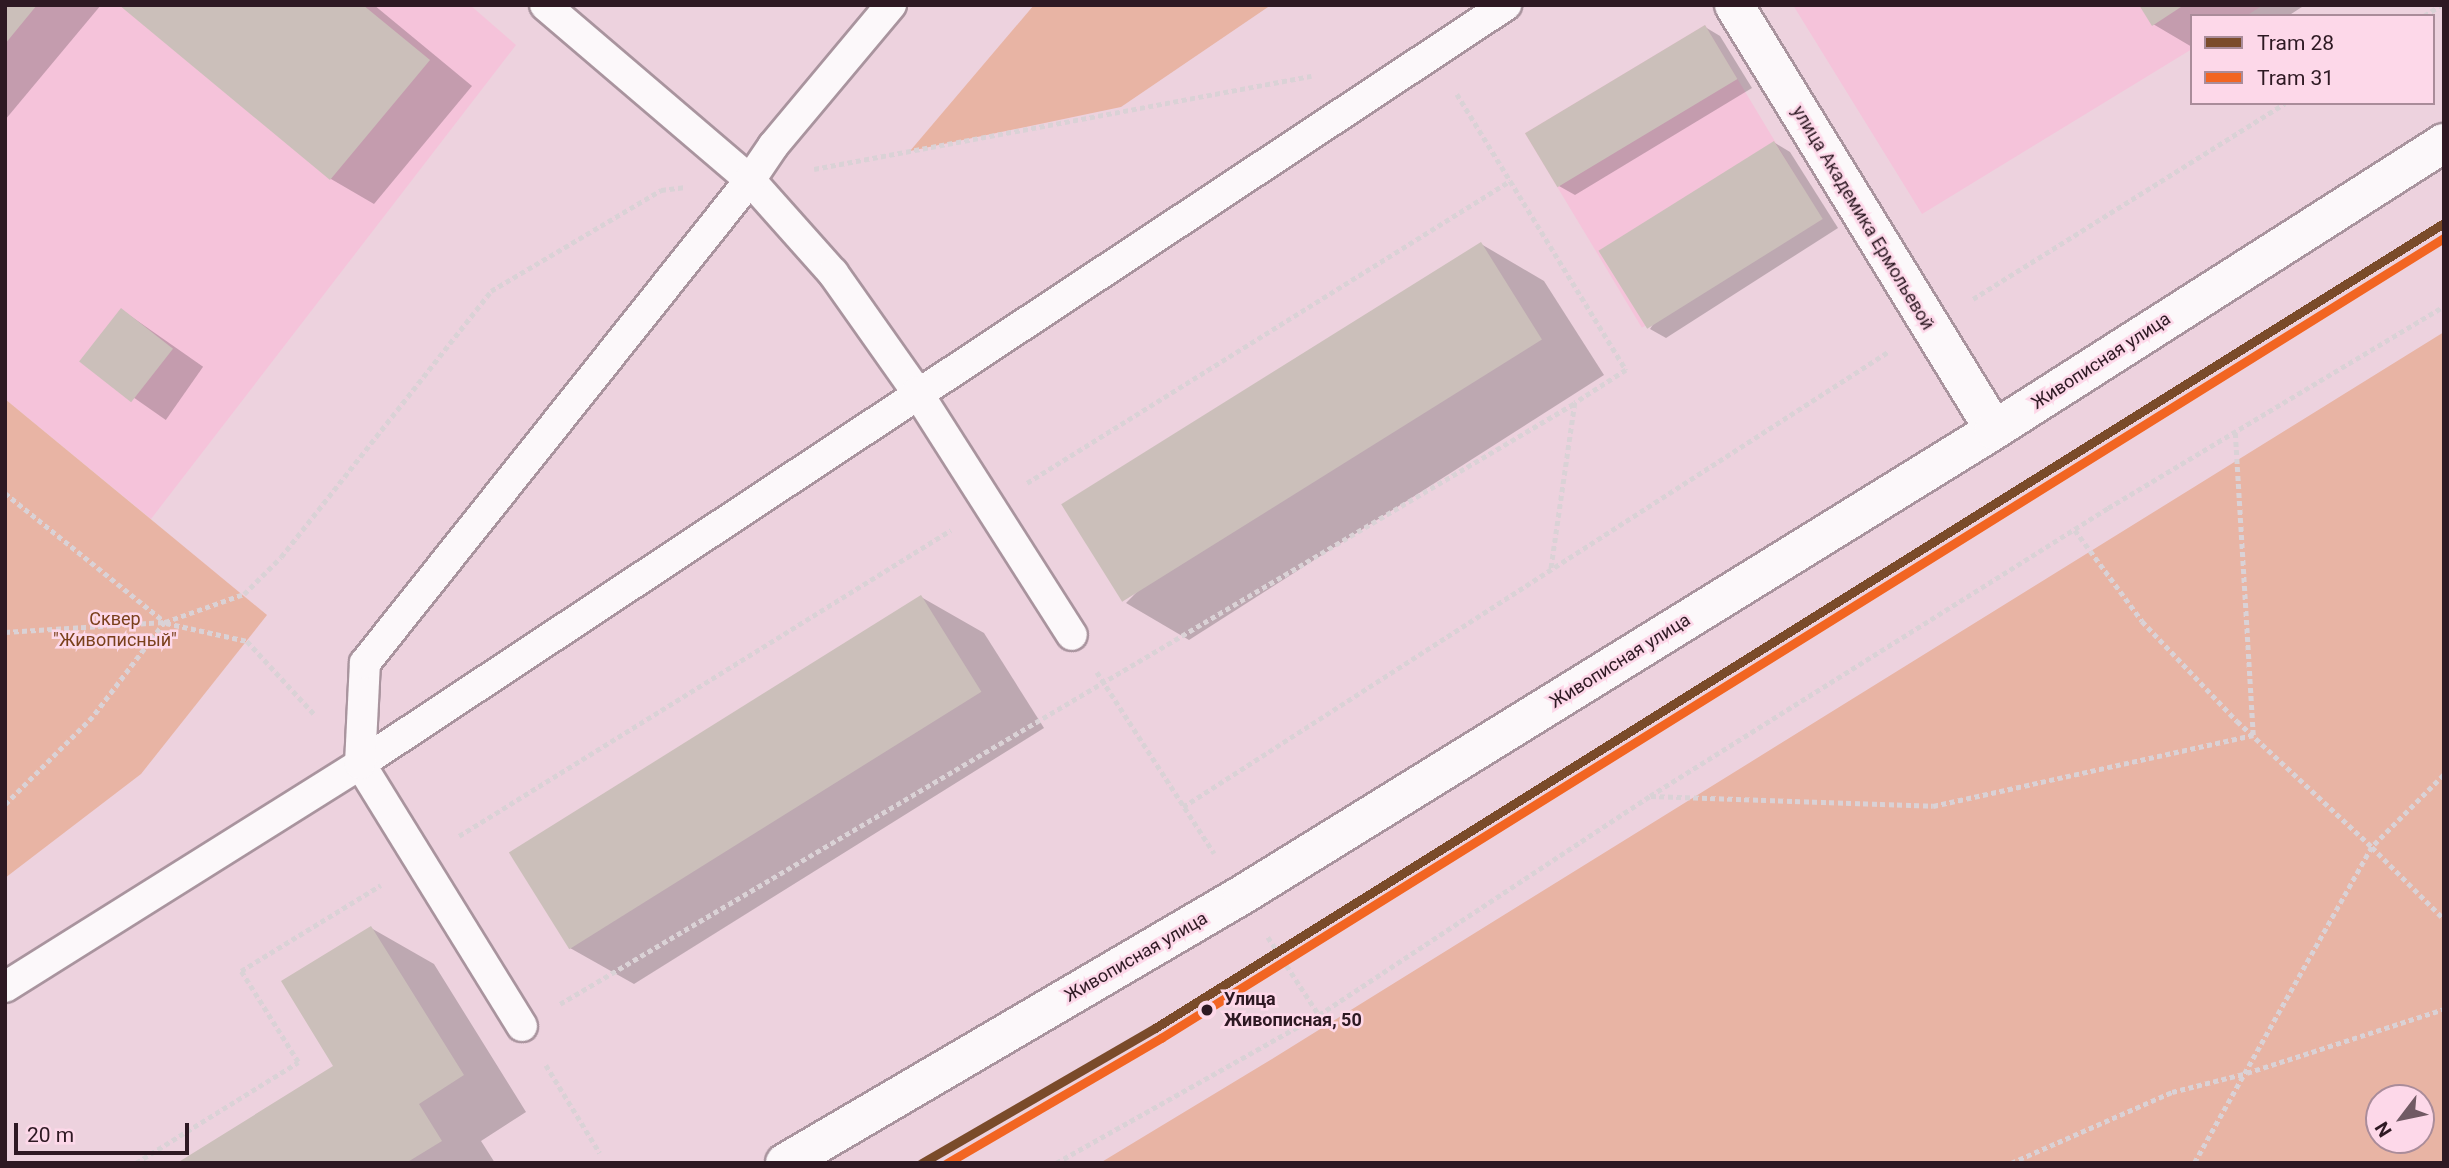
<!DOCTYPE html>
<meta charset="utf-8">
<style>
body{margin:0}
#map{position:relative;width:2449px;height:1168px;overflow:hidden;background:#edd2de;font-family:Roboto,sans-serif}
div>[style]{position:absolute}
[style*='--x']{left:calc(var(--x)*1px);top:calc(var(--y)*1px);width:calc(var(--w)*1px);rotate:calc(var(--a)*1deg)}
.built>*{inset:0;background:#f5c3da;transform-origin:0 0}
.green>*{inset:0;background:#e8b4a4}
.shadow>*{inset:0;background:#0003;transform-origin:0 0}
.building>*{inset:0;background:#cbbfba;transform-origin:0 0}
.path>*{height:4.5px;margin-top:-2.25px;transform-origin:0;background:repeating-linear-gradient(90deg,#dad2d6 0 5px,transparent 0 8.5px)}
.roads{filter:drop-shadow(2px 0 #a9949e) drop-shadow(-2px 0 #a9949e) drop-shadow(0 2px #a9949e) drop-shadow(0 -2px #a9949e)}
.service>*{height:30px;margin:-15px;padding:0 15px;transform-origin:15px;border-radius:15px;background:#fcf8fa}
.minor>*{height:38px;margin:-19px;padding:0 19px;transform-origin:19px;border-radius:19px;background:#fcf8fa}
.tertiary>*{height:38px;margin:-19px;padding:0 19px;transform-origin:19px;border-radius:19px;background:#fcf8fa}
.tram-1>*{height:9px;margin:-4.5px;padding:0 4.5px;transform-origin:4.5px;border-radius:4.5px;background:#7a4b2a}
.tram-2>*{height:9px;margin:-4.5px;padding:0 4.5px;transform-origin:4.5px;border-radius:4.5px;background:#f26522}
.dots>*{width:19px;height:19px;translate:-50% -50%;box-sizing:border-box;border:4px solid #fdd8e9;border-radius:50%}
span{translate:-50% -50%;white-space:nowrap;text-align:center;line-height:1.15;-webkit-text-stroke:5px #fdd8e9;paint-order:stroke}
.street-label{font-size:18px;color:#2e1923}
.park-label{font-size:18px;color:#7a401c}
.stop-label{font-size:18px;color:#2e1923;font-weight:700}
.left{translate:0 -50%;text-align:left}
.frame{position:absolute;inset:0;border:7px solid #2e1923;pointer-events:none}
.legend{position:absolute;left:2190px;top:14px;width:245px;height:91px;box-sizing:border-box;background:#fdd8e9;border:2px solid #aa8c9a;margin:0;padding:9px 12px;list-style:none;font-size:21px;color:#2e1923}
.legend li{display:flex;align-items:center;gap:14px;height:35px}
.legend b{width:35px;border:2px solid #aa8c9a}
.north{position:absolute;left:2365px;top:1084px;width:70px;height:70px;box-sizing:border-box;background:#fdd8e9;border:2px solid #aa8c9a;border-radius:50%;rotate:238deg;font-size:19px;font-weight:700;line-height:28px;text-align:center;color:#2e1923}
.north::after{content:'';display:block;margin:auto;width:24px;height:32px;background:#715a64;clip-path:polygon(50% 0,100% 100%,50% 72%,0 100%)}
.scale{position:absolute;left:14px;top:1123px;width:175px;height:32px;box-sizing:border-box;border:4px solid #2e1923;border-top:0;padding-left:9px;font-size:21px;line-height:24px;white-space:nowrap;color:#2e1923;-webkit-text-stroke:5px #fdd8e9;paint-order:stroke}
</style>
<div id="map">
<div class="built">
<div style="clip-path:polygon(5px 5px,470px 5px,516px 45px,151px 519px,5px 399px)"></div>
<div style="clip-path:polygon(1793px 5px,2263px 5px,2246px 16px,2192px 16px,2192px 49px,1922px 214px)"></div>
<div style="left:1705px;top:25px;width:227px;height:210px;rotate:59deg"></div>
</div>
<div class="green">
<div style="clip-path:polygon(1034px 5px,1271px 5px,1121px 107px,910px 151px)"></div>
<div style="clip-path:polygon(evenodd,2444px 332px,2444px 1163px,1100px 1163px,1267px 1062px,2444px 332px,2379px 1098px,2421px 1098px,2421px 1140px,2379px 1140px,2379px 1098px)"></div>
<div style="clip-path:polygon(5px 399px,267px 615px,141px 774px,5px 878px)"></div>
</div>
<div class="shadow">
<div style="clip-path:polygon(5px 5px,101px 5px,5px 120px)"></div>
<div style="clip-path:polygon(121px 5px,374px 5px,472px 86px,374px 204px,331px 179px)"></div>
<div style="clip-path:polygon(2141px 5px,2305px 5px,2288px 16px,2192px 16px,2192px 47px,2153px 24px)"></div>
<div style="clip-path:polygon(1705px 27px,1720px 36px,1752px 88px,1575px 195px,1559px 186px)"></div>
<div style="clip-path:polygon(1775px 143px,1790px 152px,1838px 228px,1666px 338px,1650px 329px)"></div>
<div style="clip-path:polygon(1481px 244px,1544px 281px,1604px 375px,1189px 640px,1126px 603px)"></div>
<div style="left:122px;top:310px;width:99px;height:65px;rotate:35deg"></div>
<div style="clip-path:polygon(921px 597px,984px 633px,1044px 728px,634px 984px,570px 948px)"></div>
<div style="clip-path:polygon(371px 928px,434px 964px,526px 1112px,481px 1141px,495px 1163px,181px 1163px,336px 1067px)"></div>
</div>
<div class="building">
<div style="clip-path:polygon(5px 5px,37px 5px,5px 44px)"></div>
<div style="clip-path:polygon(119px 5px,363px 5px,430px 60px,330px 180px)"></div>
<div style="clip-path:polygon(2139px 5px,2184px 5px,2152px 26px)"></div>
<div style="left:1705px;top:25px;width:63px;height:210px;rotate:59deg"></div>
<div style="left:1774px;top:141px;width:92px;height:207px;rotate:58deg"></div>
<div style="left:1481px;top:242px;width:115px;height:495px;rotate:58deg"></div>
<div style="left:121px;top:308px;width:66px;height:68px;rotate:38deg"></div>
<div style="left:921px;top:595px;width:114px;height:486px;rotate:58deg"></div>
<div style="clip-path:polygon(371px 926px,464px 1075px,419px 1104px,442px 1141px,406px 1163px,177px 1163px,333px 1066px,281px 981px)"></div>
</div>
<div class="path">
<div style="--x:2424;--y:16;--w:20;--a:-33"></div>
<div style="--x:1457;--y:94;--w:324;--a:58.5"></div>
<div style="--x:1626;--y:370;--w:61;--a:147.1"></div>
<div style="--x:1575;--y:403;--w:169;--a:98.2"></div>
<div style="--x:814;--y:169;--w:506;--a:-10.6"></div>
<div style="--x:1973;--y:299;--w:368;--a:-32.1"></div>
<div style="--x:1027;--y:483;--w:570;--a:-32.02"></div>
<div style="--x:5;--y:493;--w:206;--a:38.9"></div>
<div style="--x:165;--y:622;--w:119;--a:127.2"></div>
<div style="--x:93;--y:717;--w:124;--a:135"></div>
<div style="--x:2075;--y:530;--w:113;--a:53.6"></div>
<div style="--x:2142;--y:621;--w:138;--a:46.5"></div>
<div style="--x:2237;--y:721;--w:185;--a:43"></div>
<div style="--x:2372;--y:847;--w:362;--a:119.3"></div>
<div style="--x:166;--y:623;--w:83;--a:12.5"></div>
<div style="--x:247;--y:641;--w:100;--a:47.4"></div>
<div style="--x:5;--y:632;--w:160;--a:-3.6"></div>
<div style="--x:165;--y:622;--w:84;--a:-19.5"></div>
<div style="--x:244;--y:594;--w:52;--a:-45"></div>
<div style="--x:281;--y:557;--w:339;--a:-51.7"></div>
<div style="--x:491;--y:291;--w:198;--a:-30.7"></div>
<div style="--x:661;--y:190;--w:23;--a:-7"></div>
<div style="--x:1097;--y:672;--w:216;--a:57.1"></div>
<div style="--x:2444;--y:775;--w:102;--a:135"></div>
<div style="--x:2372;--y:847;--w:102;--a:45"></div>
<div style="--x:1651;--y:796;--w:282;--a:2"></div>
<div style="--x:1933;--y:806;--w:328;--a:-12.5"></div>
<div style="--x:2253;--y:735;--w:305;--a:-93.4"></div>
<div style="--x:1183;--y:807;--w:839;--a:-32.84"></div>
<div style="--x:459;--y:836;--w:579;--a:-31.88"></div>
<div style="--x:1268;--y:937;--w:93;--a:56.8"></div>
<div style="--x:560;--y:1004;--w:1180;--a:-30.63"></div>
<div style="--x:546;--y:1065;--w:103;--a:58.5"></div>
<div style="--x:136;--y:1163;--w:191;--a:-31.9"></div>
<div style="--x:298;--y:1062;--w:107;--a:-122.1"></div>
<div style="--x:241;--y:971;--w:164;--a:-31.6"></div>
<div style="--x:1056;--y:1163;--w:302;--a:-29.4"></div>
<div style="--x:1319;--y:1015;--w:397;--a:-33.5"></div>
<div style="--x:1650;--y:796;--w:541;--a:-32.16"></div>
<div style="--x:2108;--y:508;--w:392;--a:-31"></div>
<div style="--x:2011;--y:1163;--w:176;--a:-23.8"></div>
<div style="--x:2172;--y:1092;--w:77;--a:-14.2"></div>
<div style="--x:2247;--y:1073;--w:207;--a:-18"></div>
</div>
<div class="roads">
<div class="service">
<div style="--x:545;--y:5;--w:270;--a:40.5"></div>
<div style="--x:750;--y:180;--w:125;--a:48.3"></div>
<div style="--x:833;--y:273;--w:146;--a:54.8"></div>
<div style="--x:917;--y:392;--w:288;--a:57.5"></div>
<div style="--x:5;--y:987;--w:419;--a:-32.1"></div>
<div style="--x:360;--y:764;--w:1375;--a:-33.52"></div>
<div style="--x:522;--y:1026;--w:308;--a:-121.7"></div>
<div style="--x:360;--y:764;--w:101;--a:-87.2"></div>
<div style="--x:365;--y:663;--w:618;--a:-51.44"></div>
<div style="--x:750;--y:180;--w:41;--a:-55.9"></div>
<div style="--x:773;--y:146;--w:184;--a:-50.1"></div>
</div>
<div class="minor">
<div style="--x:1734;--y:5;--w:498;--a:58.5"></div>
</div>
<div class="tertiary">
<div style="--x:785;--y:1163;--w:530;--a:-30.39"></div>
<div style="--x:1242;--y:895;--w:884;--a:-31.73"></div>
<div style="--x:1994;--y:430;--w:534;--a:-32.53"></div>
</div>
</div>
<div class="tram-1">
<div style="--x:922;--y:1163;--w:269;--a:-30.1"></div>
<div style="--x:1155;--y:1028;--w:1520;--a:-31.99"></div>
</div>
<div class="tram-2">
<div style="--x:947;--y:1163;--w:248;--a:-30.3"></div>
<div style="--x:1161;--y:1038;--w:1512;--a:-31.95"></div>
</div>
<div class="dots">
<div style="left:1207px;top:1010px;background:#2e1923"></div>
</div>
<div class="street-label">
<span style="left:1863px;top:218px;rotate:59deg">улица Академика Ермольевой</span>
<span style="left:2101px;top:361px;rotate:-33deg">Живописная улица</span>
<span style="left:1620px;top:661px;rotate:-32deg">Живописная улица</span>
<span style="left:1136px;top:957px;rotate:-30deg">Живописная улица</span>
</div>
<div class="park-label">
<span style="left:115px;top:630px">Сквер<br>"Живописный"</span>
</div>
<div class="stop-label">
<span class="left" style="left:1224px;top:1010px">Улица<br>Живописная, 50</span>
</div>
<div class="frame"></div>
<ul class="legend">
<li><b style="height:9px;background:#7a4b2a"></b>Tram 28</li>
<li><b style="height:9px;background:#f26522"></b>Tram 31</li>
</ul>
<div class="north">N</div>
<div class="scale">20 m</div>
</div>
